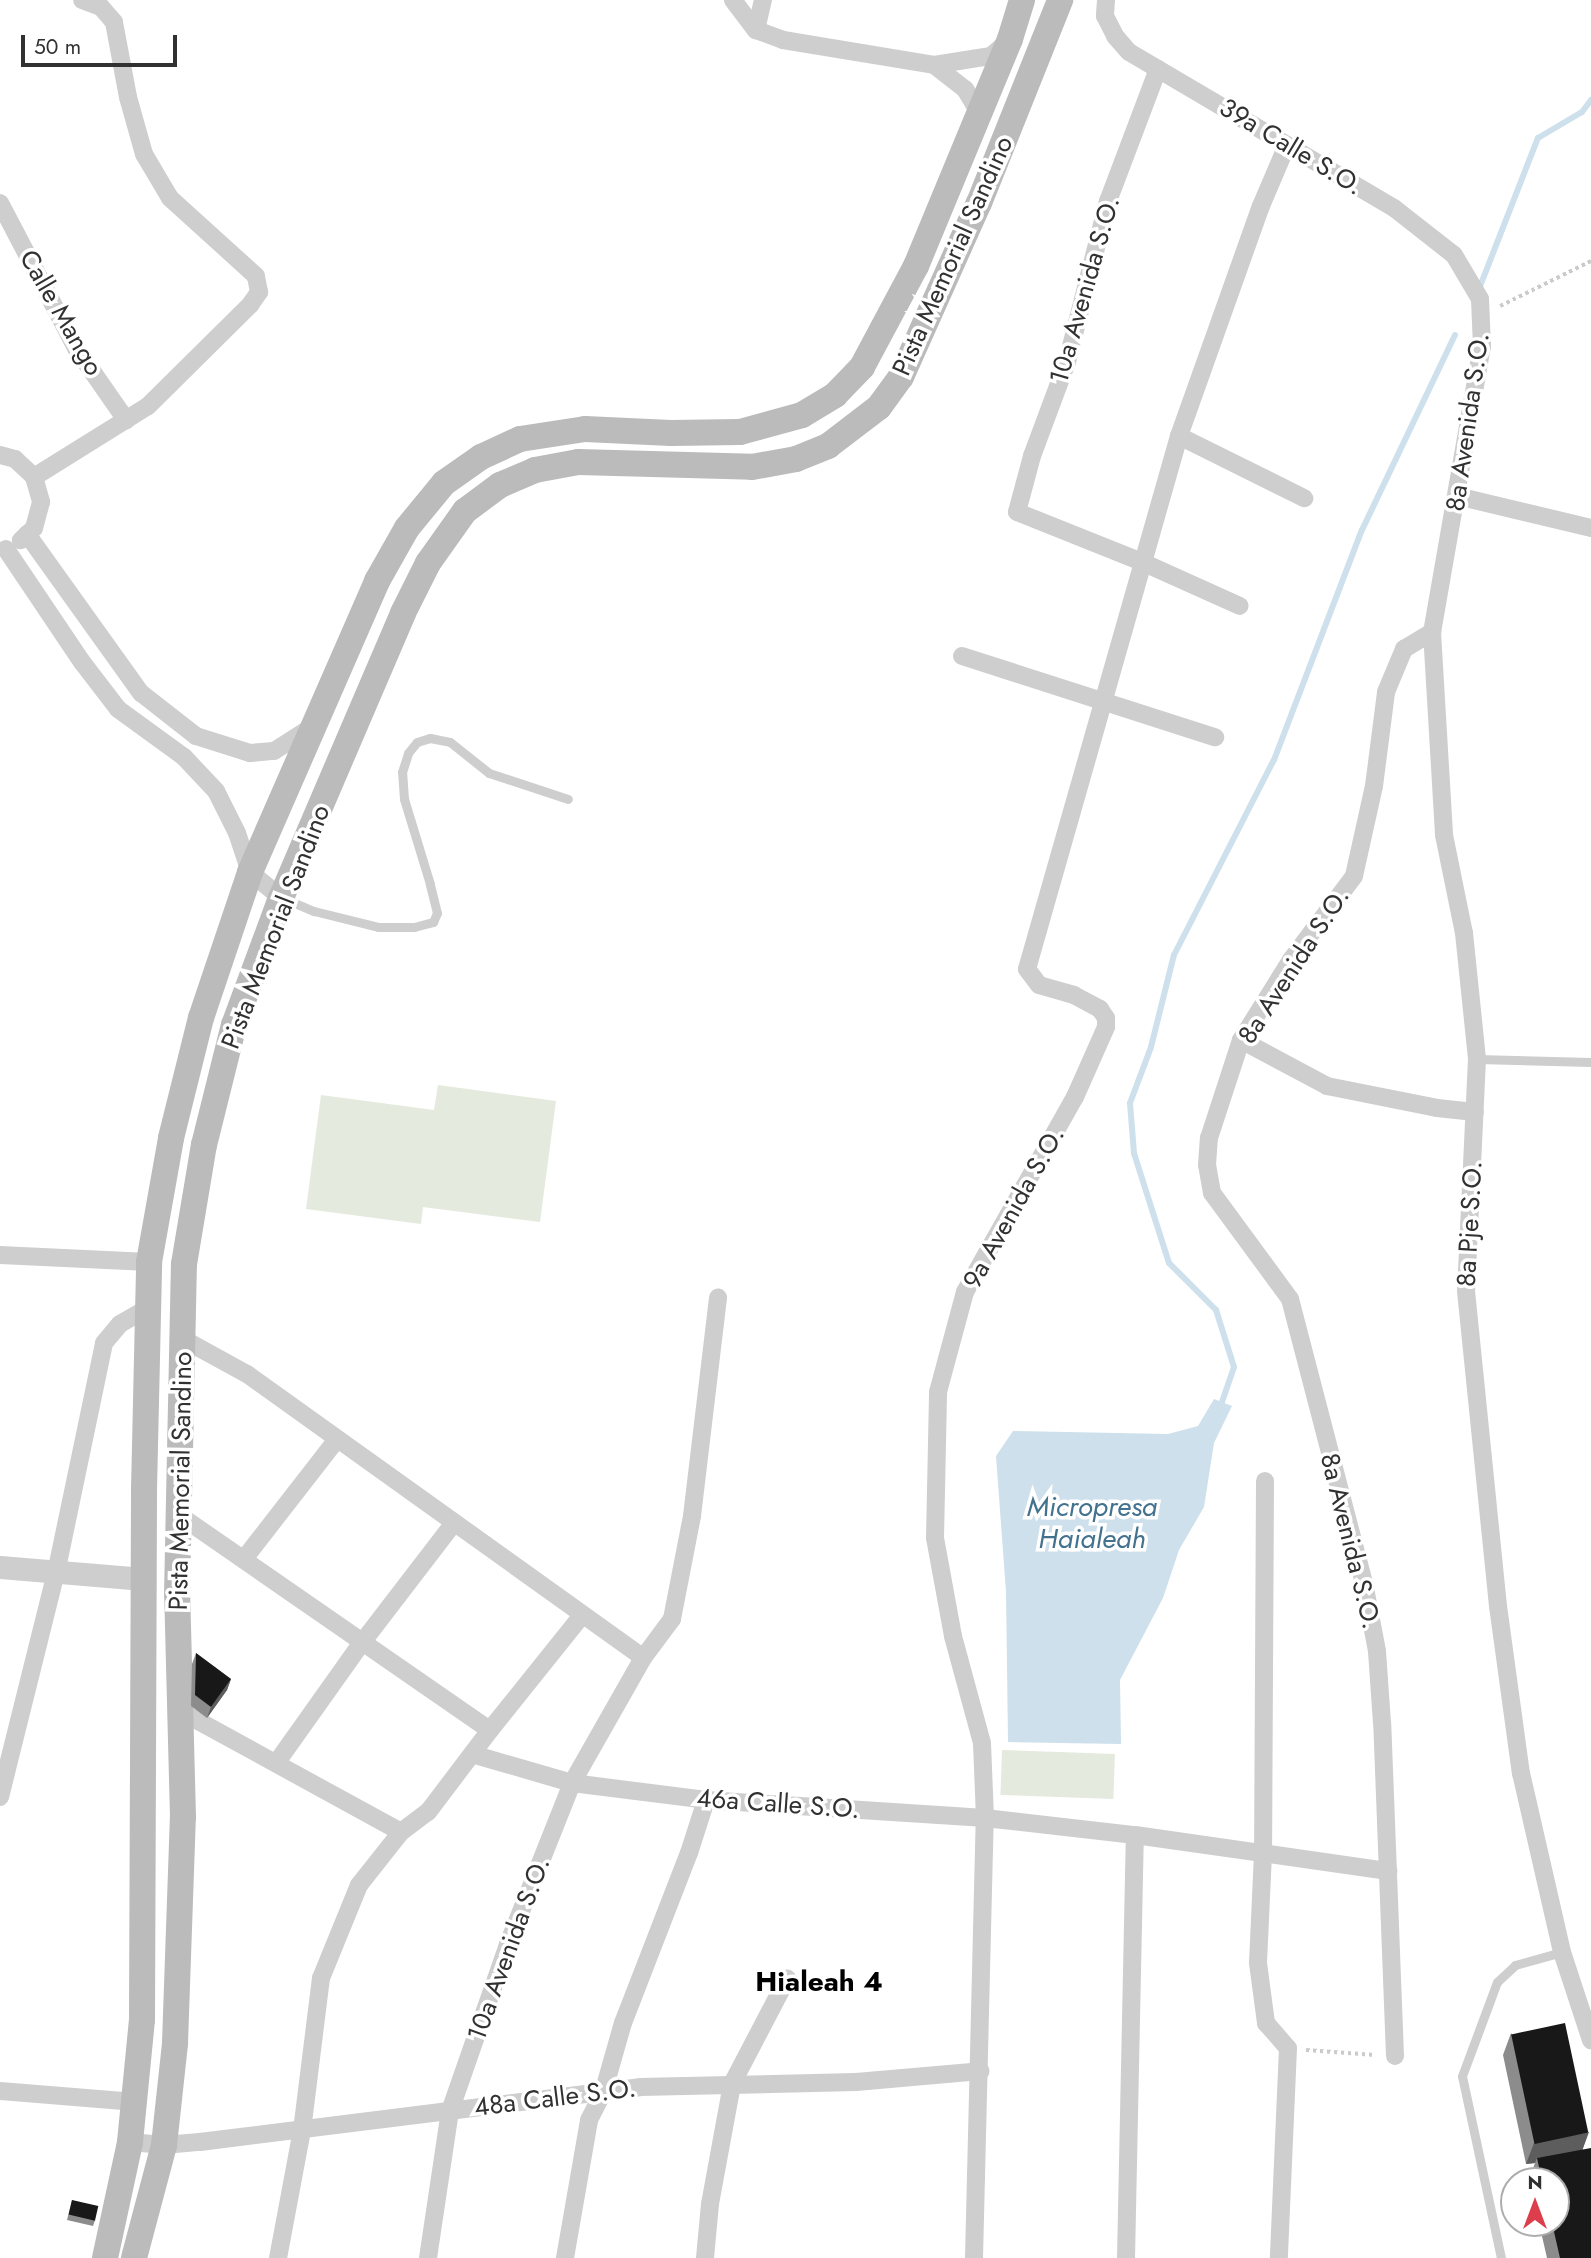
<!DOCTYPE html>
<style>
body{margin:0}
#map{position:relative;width:1591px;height:2258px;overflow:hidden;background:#fff;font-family:Jost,sans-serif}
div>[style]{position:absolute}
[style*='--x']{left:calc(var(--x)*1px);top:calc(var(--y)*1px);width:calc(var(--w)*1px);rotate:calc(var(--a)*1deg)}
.green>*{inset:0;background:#e4eadd;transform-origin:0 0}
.water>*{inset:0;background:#cee0eb}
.stream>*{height:6px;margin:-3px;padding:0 3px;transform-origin:3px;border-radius:3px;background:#cee0eb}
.path>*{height:3.5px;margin-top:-1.75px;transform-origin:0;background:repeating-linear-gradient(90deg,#cbcbcb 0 3.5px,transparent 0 7px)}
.service>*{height:9px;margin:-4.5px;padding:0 4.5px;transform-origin:4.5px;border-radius:4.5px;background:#cecece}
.minor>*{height:18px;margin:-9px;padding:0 9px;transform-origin:9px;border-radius:9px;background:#cecece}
.tertiary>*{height:23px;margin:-11.5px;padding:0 11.5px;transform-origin:11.5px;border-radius:11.5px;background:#cecece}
.secondary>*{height:26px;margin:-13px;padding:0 13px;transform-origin:13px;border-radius:13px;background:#bbb}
.wall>*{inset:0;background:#8c8c8c}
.shaded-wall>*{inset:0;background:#5d5d5d}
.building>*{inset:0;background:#181818;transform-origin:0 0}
span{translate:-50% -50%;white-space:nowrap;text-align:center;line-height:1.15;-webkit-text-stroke:7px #fff;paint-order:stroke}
.street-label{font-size:26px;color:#313131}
.water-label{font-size:28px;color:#43728f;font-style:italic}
.neighbourhood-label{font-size:28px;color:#000;font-weight:700}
.north{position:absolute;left:1500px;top:2167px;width:70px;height:70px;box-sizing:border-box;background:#fff;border:2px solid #adadad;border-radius:50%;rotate:0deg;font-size:19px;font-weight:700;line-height:28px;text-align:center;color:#313131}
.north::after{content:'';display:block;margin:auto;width:24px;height:32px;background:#dc3f4b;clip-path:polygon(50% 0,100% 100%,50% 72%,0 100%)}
.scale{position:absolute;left:21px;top:35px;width:156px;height:32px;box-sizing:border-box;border:4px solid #313131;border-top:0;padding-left:9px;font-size:21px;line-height:24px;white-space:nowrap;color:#313131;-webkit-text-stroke:5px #fff;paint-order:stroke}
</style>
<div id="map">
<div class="green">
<div style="clip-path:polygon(438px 1085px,556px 1101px,540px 1222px,423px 1207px,421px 1224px,306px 1209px,321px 1095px,434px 1110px)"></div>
<div style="left:1002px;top:1750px;width:113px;height:45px;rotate:2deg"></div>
</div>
<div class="water">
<div style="clip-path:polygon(1214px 1399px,1232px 1406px,1214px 1443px,1204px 1507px,1179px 1550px,1163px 1598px,1120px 1680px,1121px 1744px,1008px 1742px,1006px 1592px,996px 1456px,1013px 1431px,1168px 1434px,1198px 1426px)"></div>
</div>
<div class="stream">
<div style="--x:1479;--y:289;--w:162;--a:-68.7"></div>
<div style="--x:1538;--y:138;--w:51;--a:-30.6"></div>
<div style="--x:1582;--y:112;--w:15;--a:-53"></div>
<div style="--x:1222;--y:1402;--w:37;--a:-71"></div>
<div style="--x:1234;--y:1367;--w:60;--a:-107.5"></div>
<div style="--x:1216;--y:1310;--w:66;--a:-135"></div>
<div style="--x:1169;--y:1263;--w:115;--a:-107.7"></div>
<div style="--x:1134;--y:1153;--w:50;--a:-94.6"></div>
<div style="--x:1130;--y:1103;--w:60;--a:-69.4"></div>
<div style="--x:1151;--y:1047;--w:95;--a:-76"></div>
<div style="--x:1174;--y:955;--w:219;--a:-62.9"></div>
<div style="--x:1274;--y:760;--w:246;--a:-69.1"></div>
<div style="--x:1362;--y:530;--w:216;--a:-64.5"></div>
</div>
<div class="path">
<div style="--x:1500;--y:306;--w:102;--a:-26.3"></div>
<div style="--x:1306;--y:2050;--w:69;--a:4.1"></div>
</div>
<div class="service">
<div style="--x:283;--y:898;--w:34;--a:23"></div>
<div style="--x:314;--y:911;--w:66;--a:14"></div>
<div style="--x:378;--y:927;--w:36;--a:0"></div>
<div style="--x:414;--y:927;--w:20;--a:-15"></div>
<div style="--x:433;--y:922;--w:10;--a:-66"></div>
<div style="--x:437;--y:913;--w:30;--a:-104"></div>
<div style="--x:430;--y:884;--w:89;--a:-107"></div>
<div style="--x:404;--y:799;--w:27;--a:-94"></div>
<div style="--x:402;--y:772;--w:20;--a:-72"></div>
<div style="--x:408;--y:753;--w:14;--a:-51"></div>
<div style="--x:417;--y:742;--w:14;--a:-17"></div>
<div style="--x:430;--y:738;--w:20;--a:11"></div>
<div style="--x:450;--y:742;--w:50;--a:38.5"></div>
<div style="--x:489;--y:773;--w:83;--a:18.2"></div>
<div style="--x:1477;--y:1059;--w:114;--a:1.5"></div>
<div style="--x:1501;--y:2258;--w:186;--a:-102.1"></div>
<div style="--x:1462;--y:2076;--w:100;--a:-69.6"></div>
<div style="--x:1497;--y:1982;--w:25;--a:-43"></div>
<div style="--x:1515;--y:1965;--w:49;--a:-15.5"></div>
</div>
<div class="minor">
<div style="--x:733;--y:0;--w:38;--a:53"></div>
<div style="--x:756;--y:30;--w:29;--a:20"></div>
<div style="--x:783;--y:40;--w:153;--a:9.4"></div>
<div style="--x:934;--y:65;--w:58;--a:-9"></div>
<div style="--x:991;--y:56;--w:20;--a:-41"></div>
<div style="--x:1106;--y:0;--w:16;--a:94"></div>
<div style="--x:1105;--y:16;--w:22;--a:63"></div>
<div style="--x:1115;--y:36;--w:21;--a:49"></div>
<div style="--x:1129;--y:52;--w:308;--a:30.5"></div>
<div style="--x:1394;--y:208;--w:76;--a:38.1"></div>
<div style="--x:1454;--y:255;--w:51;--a:59.4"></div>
<div style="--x:1480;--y:299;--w:47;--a:87.6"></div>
<div style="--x:1482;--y:346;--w:290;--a:99.9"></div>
<div style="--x:1432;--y:632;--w:203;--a:86.6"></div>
<div style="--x:1444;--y:835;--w:100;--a:78.5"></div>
<div style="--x:1464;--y:933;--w:127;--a:84.1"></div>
<div style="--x:1477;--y:1059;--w:232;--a:92.7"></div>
<div style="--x:1466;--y:1291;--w:317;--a:84.2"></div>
<div style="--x:1498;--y:1606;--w:169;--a:82.2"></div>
<div style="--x:1521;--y:1773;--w:184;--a:77.1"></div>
<div style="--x:1562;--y:1952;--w:93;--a:71.8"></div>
<div style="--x:756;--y:30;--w:31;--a:-77"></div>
<div style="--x:934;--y:65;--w:39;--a:38"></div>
<div style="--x:965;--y:89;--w:27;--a:59"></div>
<div style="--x:1158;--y:69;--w:141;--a:110.7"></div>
<div style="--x:1108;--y:201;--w:166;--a:104.3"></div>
<div style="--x:1067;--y:362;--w:100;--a:110.4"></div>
<div style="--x:1032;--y:456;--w:58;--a:105"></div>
<div style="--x:1017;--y:512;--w:135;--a:21.8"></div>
<div style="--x:1142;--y:562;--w:107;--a:24.2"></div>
<div style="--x:0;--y:203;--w:164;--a:62.3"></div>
<div style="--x:76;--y:348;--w:88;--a:55.2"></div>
<div style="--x:1179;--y:436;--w:140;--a:26.4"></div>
<div style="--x:0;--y:455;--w:16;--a:15"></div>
<div style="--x:15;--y:459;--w:26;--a:43"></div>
<div style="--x:34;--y:477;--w:26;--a:74"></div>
<div style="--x:41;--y:502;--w:27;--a:105"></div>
<div style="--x:34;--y:528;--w:18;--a:137"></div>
<div style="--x:34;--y:477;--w:134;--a:-31.9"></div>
<div style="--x:148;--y:406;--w:144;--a:-44.7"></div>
<div style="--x:250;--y:305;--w:16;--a:-55"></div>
<div style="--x:259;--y:292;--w:16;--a:-101"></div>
<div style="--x:256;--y:276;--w:116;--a:-137.8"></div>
<div style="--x:170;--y:198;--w:51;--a:-120.6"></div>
<div style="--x:144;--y:154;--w:59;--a:-105.7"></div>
<div style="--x:128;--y:97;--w:76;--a:-100.6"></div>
<div style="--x:114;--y:22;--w:20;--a:-131"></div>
<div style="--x:101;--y:7;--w:20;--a:-160"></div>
<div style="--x:1457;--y:496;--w:138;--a:13.4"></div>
<div style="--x:27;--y:534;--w:196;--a:54.4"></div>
<div style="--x:141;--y:693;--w:70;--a:38"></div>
<div style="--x:196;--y:736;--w:57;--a:17.5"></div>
<div style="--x:250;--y:753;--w:24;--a:-5"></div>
<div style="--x:274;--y:751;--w:45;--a:-32.3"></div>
<div style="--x:6;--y:549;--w:136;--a:56.1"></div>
<div style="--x:82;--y:662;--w:59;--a:52.5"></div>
<div style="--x:118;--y:709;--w:82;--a:36"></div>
<div style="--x:184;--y:757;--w:47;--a:46.7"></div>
<div style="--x:216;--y:791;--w:47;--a:63.4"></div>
<div style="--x:237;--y:833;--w:41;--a:71.6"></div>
<div style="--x:250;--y:872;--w:40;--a:40"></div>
<div style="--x:962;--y:656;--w:266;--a:17.8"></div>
<div style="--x:1241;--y:1040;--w:98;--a:28.1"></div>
<div style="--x:1327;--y:1086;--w:112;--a:11.3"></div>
<div style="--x:1437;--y:1108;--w:38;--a:6"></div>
<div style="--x:0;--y:1255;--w:149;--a:2.7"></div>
<div style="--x:183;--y:1339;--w:73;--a:28.7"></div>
<div style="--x:247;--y:1374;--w:487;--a:35.6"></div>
<div style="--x:1265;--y:1481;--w:372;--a:90.3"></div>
<div style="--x:1263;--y:1853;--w:110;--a:92.6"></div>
<div style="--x:1258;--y:1963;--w:61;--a:82.4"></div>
<div style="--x:1266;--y:2023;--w:33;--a:49"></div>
<div style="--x:1288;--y:2048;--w:210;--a:92.5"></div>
<div style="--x:179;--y:1515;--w:378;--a:34.7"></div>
<div style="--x:490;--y:1730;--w:147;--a:-51.3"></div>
<div style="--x:244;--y:1559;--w:152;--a:-52.2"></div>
<div style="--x:180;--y:1711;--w:252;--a:28.7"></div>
<div style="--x:401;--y:1832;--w:68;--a:128.4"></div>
<div style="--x:359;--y:1885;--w:100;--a:112.2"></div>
<div style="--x:321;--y:1978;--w:153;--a:97.1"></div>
<div style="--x:302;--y:2130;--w:130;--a:100.6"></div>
<div style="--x:472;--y:1754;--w:104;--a:16.2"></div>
<div style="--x:572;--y:1783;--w:135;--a:7.2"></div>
<div style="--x:706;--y:1800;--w:280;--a:3.7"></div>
<div style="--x:985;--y:1818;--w:151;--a:6.5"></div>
<div style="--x:1135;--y:1835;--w:256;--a:8.1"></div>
<div style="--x:277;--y:1762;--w:145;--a:-54.6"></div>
<div style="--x:361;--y:1644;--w:153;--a:-52.5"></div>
<div style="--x:0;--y:1797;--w:231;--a:-76"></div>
<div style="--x:56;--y:1573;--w:235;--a:-78.2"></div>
<div style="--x:104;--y:1343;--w:25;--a:-50"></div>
<div style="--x:120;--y:1324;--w:32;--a:-30"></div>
<div style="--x:401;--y:1832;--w:34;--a:-37"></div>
<div style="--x:428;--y:1812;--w:103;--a:-52.9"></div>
<div style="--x:1395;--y:2056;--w:333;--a:-92.2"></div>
<div style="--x:1382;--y:1723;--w:72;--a:-94"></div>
<div style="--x:1377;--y:1651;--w:69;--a:-100.8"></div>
<div style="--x:1364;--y:1583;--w:293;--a:-104.6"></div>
<div style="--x:1290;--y:1299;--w:132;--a:-126.3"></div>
<div style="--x:1212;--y:1193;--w:28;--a:-100"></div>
<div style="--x:1207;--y:1165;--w:27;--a:-86"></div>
<div style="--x:1209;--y:1138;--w:103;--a:-71.9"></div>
<div style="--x:1241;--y:1040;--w:94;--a:-58"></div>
<div style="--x:1291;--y:960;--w:105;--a:-53.1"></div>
<div style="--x:1354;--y:876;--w:92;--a:-77.5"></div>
<div style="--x:1374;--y:786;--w:95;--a:-82.7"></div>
<div style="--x:1386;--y:692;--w:47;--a:-67.3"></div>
<div style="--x:1404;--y:649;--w:33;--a:-31"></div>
<div style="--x:0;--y:2091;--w:136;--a:4.6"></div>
<div style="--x:130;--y:2142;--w:34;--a:5"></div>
<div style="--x:164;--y:2145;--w:36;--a:-5"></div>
<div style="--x:200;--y:2142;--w:443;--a:-7.1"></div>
<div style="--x:640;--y:2087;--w:216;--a:-1.3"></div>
<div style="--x:856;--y:2082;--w:125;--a:-5"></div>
<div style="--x:428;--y:2258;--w:149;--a:-81.5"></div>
<div style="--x:450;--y:2111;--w:177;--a:-70.8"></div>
<div style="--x:508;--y:1944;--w:173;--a:-68.3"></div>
<div style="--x:572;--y:1783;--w:144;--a:-60.4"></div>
<div style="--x:643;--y:1658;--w:49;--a:-53.4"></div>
<div style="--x:672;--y:1619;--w:105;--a:-79"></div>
<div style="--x:692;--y:1516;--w:220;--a:-83.2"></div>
<div style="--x:565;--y:2258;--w:140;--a:-80.1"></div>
<div style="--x:589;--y:2120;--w:30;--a:-63"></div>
<div style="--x:603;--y:2093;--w:73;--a:-74.1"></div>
<div style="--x:623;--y:2023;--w:182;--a:-68.8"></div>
<div style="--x:689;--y:1853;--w:56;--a:-72.2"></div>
<div style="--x:705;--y:2258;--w:54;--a:-84.7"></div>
<div style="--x:710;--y:2204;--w:122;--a:-79.6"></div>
<div style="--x:732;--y:2084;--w:119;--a:-62.4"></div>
<div style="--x:974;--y:2258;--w:440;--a:-88.6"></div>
<div style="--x:985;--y:1818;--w:75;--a:-92.3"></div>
<div style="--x:982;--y:1743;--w:111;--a:-105.2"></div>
<div style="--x:953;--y:1636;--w:100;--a:-100.4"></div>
<div style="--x:935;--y:1538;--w:146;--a:-88.8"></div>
<div style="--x:938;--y:1392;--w:104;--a:-74.9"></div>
<div style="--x:965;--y:1292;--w:224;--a:-60.6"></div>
<div style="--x:1075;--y:1097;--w:77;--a:-66.1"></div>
<div style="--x:1106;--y:1027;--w:9;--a:-90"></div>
<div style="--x:1106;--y:1018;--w:11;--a:-124"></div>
<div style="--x:1100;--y:1009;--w:30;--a:-152"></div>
<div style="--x:1074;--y:995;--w:36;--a:-164"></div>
<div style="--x:1039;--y:985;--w:20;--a:-127"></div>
<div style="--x:1027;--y:969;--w:554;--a:-74.08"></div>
<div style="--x:1179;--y:436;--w:244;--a:-70.4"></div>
<div style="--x:1261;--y:206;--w:66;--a:-66.9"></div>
<div style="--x:1126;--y:2258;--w:423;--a:-88.8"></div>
</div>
<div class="tertiary">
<div style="--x:0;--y:1567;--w:144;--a:4.8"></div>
</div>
<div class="secondary">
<div style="--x:105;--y:2258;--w:119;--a:-77.8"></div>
<div style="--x:130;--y:2142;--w:123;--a:-84.4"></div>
<div style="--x:142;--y:2020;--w:530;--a:-89.78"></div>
<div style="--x:144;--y:1490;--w:228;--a:-88.7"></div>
<div style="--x:149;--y:1262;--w:126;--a:-79.9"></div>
<div style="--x:171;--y:1138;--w:124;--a:-76"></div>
<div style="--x:201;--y:1018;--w:154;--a:-71.4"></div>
<div style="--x:250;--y:872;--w:318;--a:-66.4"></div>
<div style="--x:377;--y:581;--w:61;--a:-60.5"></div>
<div style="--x:407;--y:528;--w:58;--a:-50.6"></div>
<div style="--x:444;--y:483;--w:45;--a:-35.1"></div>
<div style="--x:481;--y:457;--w:43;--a:-24.8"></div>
<div style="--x:520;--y:439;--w:66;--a:-8.7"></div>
<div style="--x:585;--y:429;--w:86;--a:2.7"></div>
<div style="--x:671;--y:433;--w:69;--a:-0.8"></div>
<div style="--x:740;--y:432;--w:64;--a:-15.3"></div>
<div style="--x:802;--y:415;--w:39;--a:-31"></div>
<div style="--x:835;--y:395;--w:39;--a:-46"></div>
<div style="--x:862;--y:367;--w:115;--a:-61.9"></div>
<div style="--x:916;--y:266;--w:246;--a:-67.5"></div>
<div style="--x:1010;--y:39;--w:41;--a:-72.9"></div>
<div style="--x:134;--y:2258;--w:117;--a:-75.1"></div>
<div style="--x:164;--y:2145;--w:103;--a:-83.8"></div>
<div style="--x:175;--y:2043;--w:226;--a:-88"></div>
<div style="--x:183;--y:1817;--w:222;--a:-91.5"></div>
<div style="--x:177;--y:1595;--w:331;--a:-88.8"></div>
<div style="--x:184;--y:1264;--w:121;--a:-80.5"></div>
<div style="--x:204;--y:1145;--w:124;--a:-76"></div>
<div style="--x:234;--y:1025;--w:135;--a:-69.7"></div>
<div style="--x:281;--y:898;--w:310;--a:-66.8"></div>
<div style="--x:403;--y:613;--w:56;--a:-63.4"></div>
<div style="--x:428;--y:563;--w:64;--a:-54.6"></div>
<div style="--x:465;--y:511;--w:44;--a:-36.6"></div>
<div style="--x:500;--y:485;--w:38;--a:-23"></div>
<div style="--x:535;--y:470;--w:44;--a:-10.5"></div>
<div style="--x:578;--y:462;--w:174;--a:1.6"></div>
<div style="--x:752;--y:467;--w:45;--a:-10.3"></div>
<div style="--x:796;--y:459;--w:35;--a:-22"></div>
<div style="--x:828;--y:446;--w:64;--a:-37.4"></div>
<div style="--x:879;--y:407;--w:37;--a:-54"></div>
<div style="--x:901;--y:377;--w:191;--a:-65.9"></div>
<div style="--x:979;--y:203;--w:219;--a:-68.2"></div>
</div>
<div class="wall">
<div style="clip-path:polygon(196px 1653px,231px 1679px,227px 1690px,207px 1718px,191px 1706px,192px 1664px)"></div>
<div style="clip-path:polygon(1511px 2033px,1583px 2150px,1591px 2258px,1547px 2258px,1539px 2223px,1556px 2223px,1556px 2181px,1529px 2181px,1529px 2179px,1535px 2163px,1526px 2164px,1503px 2055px)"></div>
<div style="clip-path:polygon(72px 2200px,95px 2220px,93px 2226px,67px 2220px)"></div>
</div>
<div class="shaded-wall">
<div style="clip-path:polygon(231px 1679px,227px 1690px,207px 1718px,211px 1707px)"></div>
<div style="clip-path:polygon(1589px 2132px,1581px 2154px,1537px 2158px,1535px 2163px,1526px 2164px,1534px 2143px)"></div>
</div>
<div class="building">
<div style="clip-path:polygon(196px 1653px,231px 1679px,211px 1707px,195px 1695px)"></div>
<div style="left:1565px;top:2023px;width:112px;height:55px;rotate:78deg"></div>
<div style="clip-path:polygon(1591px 2148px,1591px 2258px,1560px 2258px,1552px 2223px,1556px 2223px,1556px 2181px,1542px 2181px,1537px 2158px)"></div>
<div style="left:72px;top:2200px;width:27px;height:15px;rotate:13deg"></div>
</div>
<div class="street-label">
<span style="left:1291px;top:147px;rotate:31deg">39a Calle S.O.</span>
<span style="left:953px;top:256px;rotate:-66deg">Pista Memorial Sandino</span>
<span style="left:1085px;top:290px;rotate:-74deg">10a Avenida S.O.</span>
<span style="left:61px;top:313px;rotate:60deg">Calle Mango</span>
<span style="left:1468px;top:422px;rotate:-82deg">8a Avenida S.O.</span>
<span style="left:276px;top:927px;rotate:-69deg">Pista Memorial Sandino</span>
<span style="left:1294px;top:966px;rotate:-57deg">8a Avenida S.O.</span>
<span style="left:1014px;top:1208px;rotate:-61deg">9a Avenida S.O.</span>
<span style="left:1470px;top:1224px;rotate:-87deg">8a Pje S.O.</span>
<span style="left:181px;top:1481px;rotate:-89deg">Pista Memorial Sandino</span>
<span style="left:1350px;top:1541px;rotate:76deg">8a Avenida S.O.</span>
<span style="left:778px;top:1804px;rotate:4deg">46a Calle S.O.</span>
<span style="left:509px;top:1949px;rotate:-70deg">10a Avenida S.O.</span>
<span style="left:555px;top:2098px;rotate:-7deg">48a Calle S.O.</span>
</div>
<div class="water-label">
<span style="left:1092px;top:1523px">Micropresa<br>Haialeah</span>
</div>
<div class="neighbourhood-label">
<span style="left:819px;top:1982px">Hialeah 4</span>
</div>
<div class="north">N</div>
<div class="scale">50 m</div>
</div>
